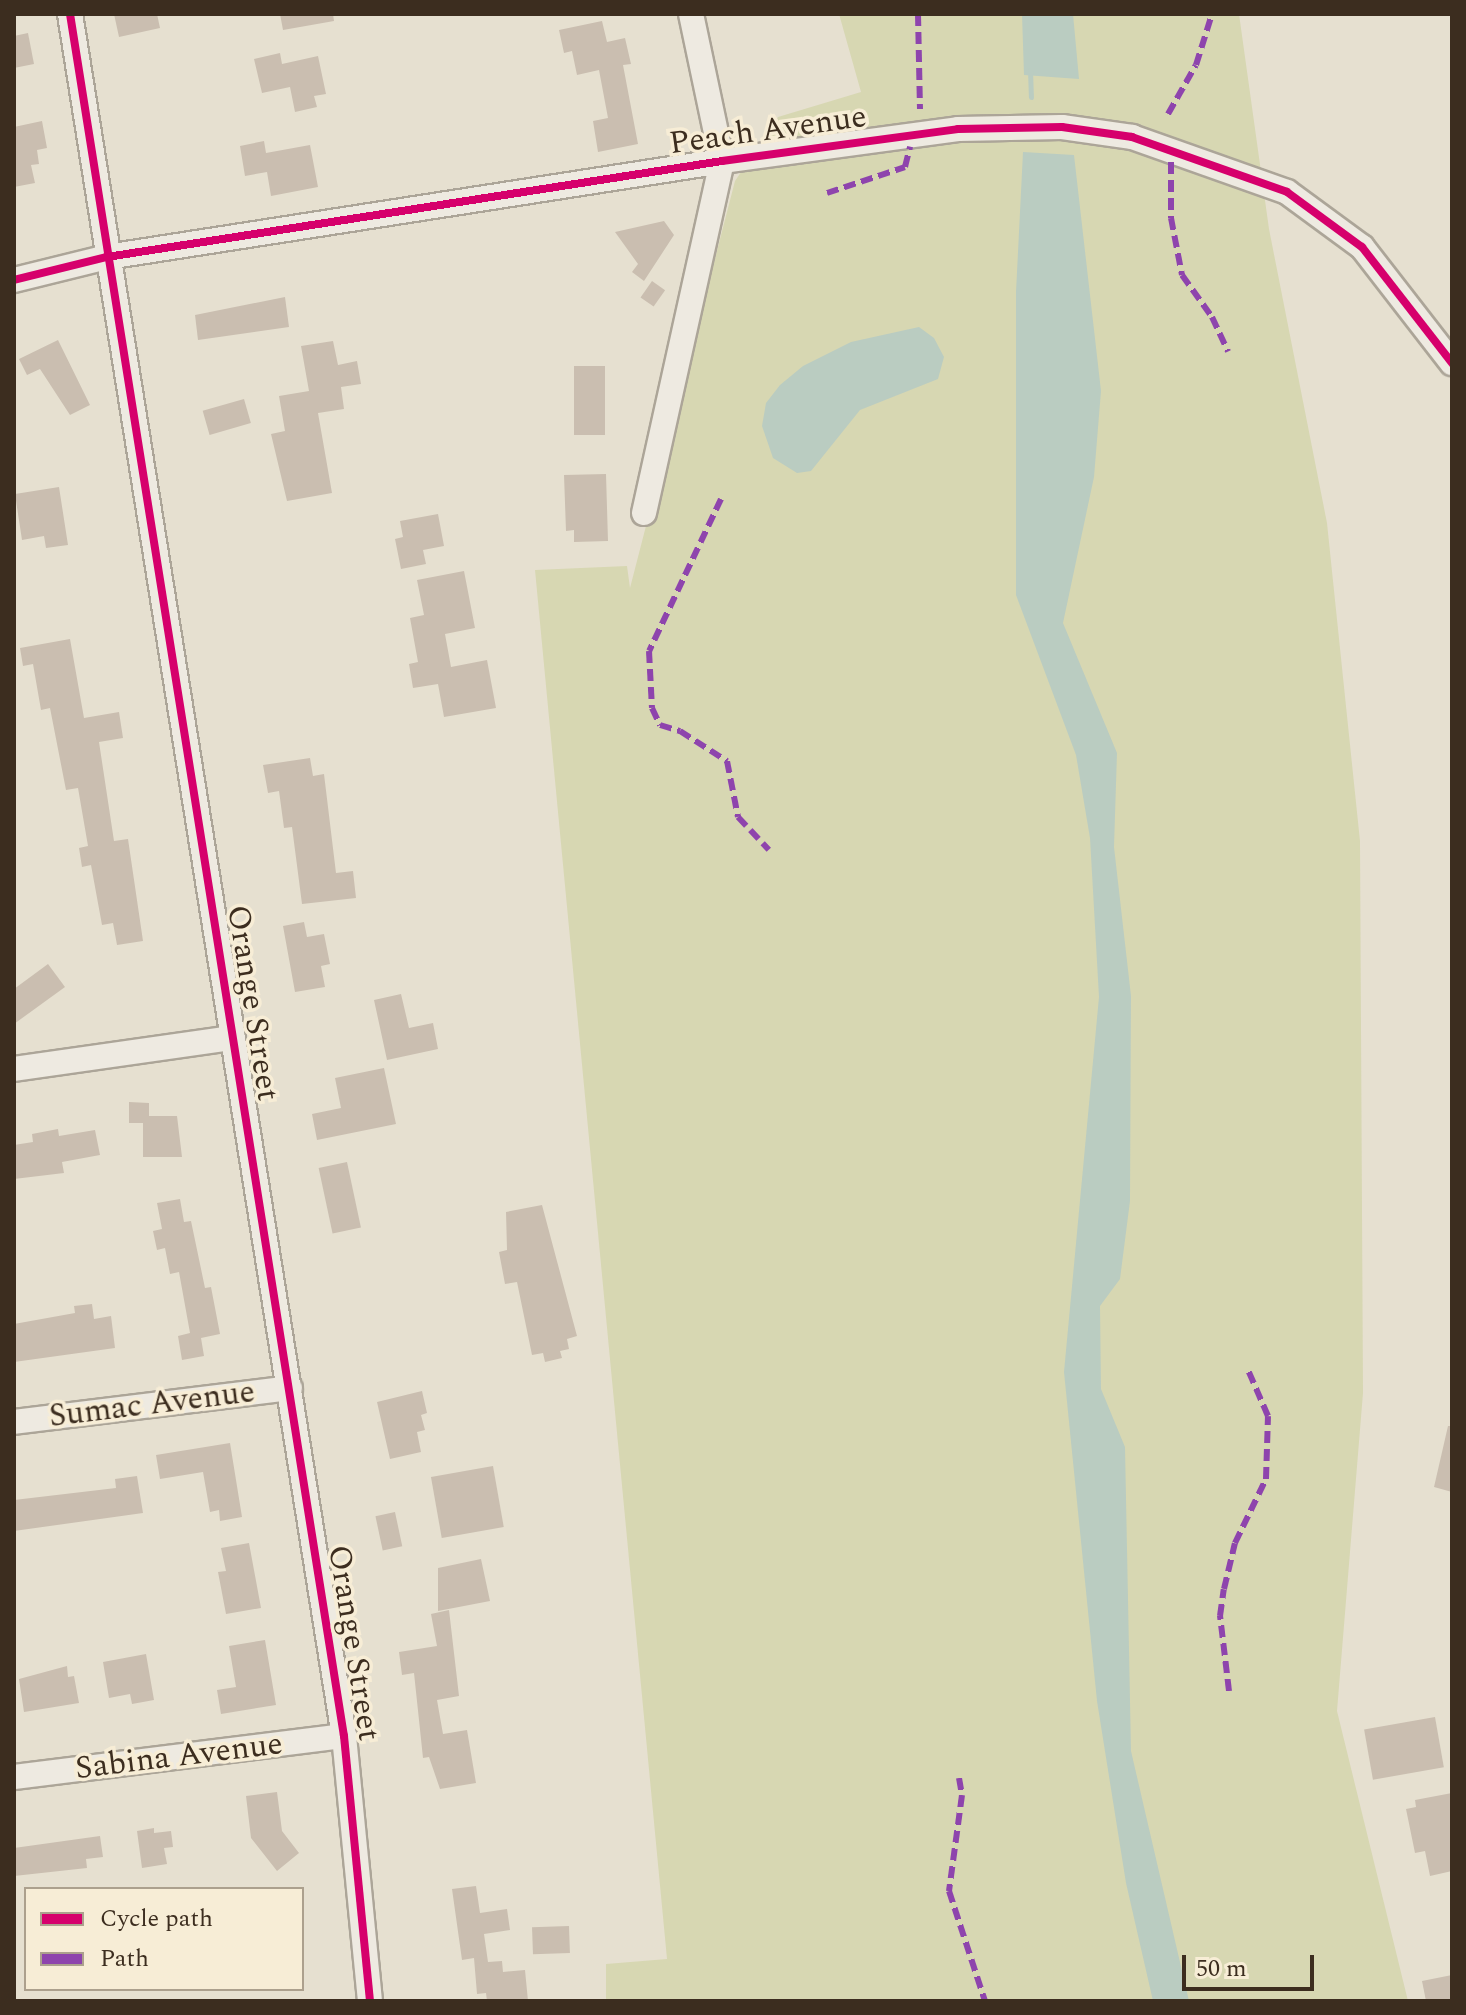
<!DOCTYPE html>
<style>
body{margin:0}
#map{position:relative;width:1466px;height:2015px;overflow:hidden;background:#e6e0d0;font-family:Spectral,serif}
div>[style]{position:absolute}
[style*='--x']{left:calc(var(--x)*1px);top:calc(var(--y)*1px);width:calc(var(--w)*1px);rotate:calc(var(--a)*1deg)}
.green>*{inset:0;background:#d7d7b2}
.water>*{inset:0;background:#baccc1}
.stream>*{height:5px;margin:-2.5px;padding:0 2.5px;transform-origin:2.5px;border-radius:2.5px;background:#baccc1}
.building>*{inset:0;background:#cabeb0;transform-origin:0 0}
.roads{filter:drop-shadow(2px 0 #aca598) drop-shadow(-2px 0 #aca598) drop-shadow(0 2px #aca598) drop-shadow(0 -2px #aca598)}
.minor>*{height:24px;margin:-12px;padding:0 12px;transform-origin:12px;border-radius:12px;background:#eeeae1}
.quiet>*{height:6px;margin-top:-3px;transform-origin:0;background:repeating-linear-gradient(90deg,#8e44ad 0 12px,transparent 0 18px)}
.cycleway>*{height:8px;margin:-4px;padding:0 4px;transform-origin:4px;border-radius:4px;background:#d6006c}
span{translate:-50% -50%;white-space:nowrap;text-align:center;line-height:1.15;-webkit-text-stroke:7px #f7edd6;paint-order:stroke}
.street-label{font-size:32px;color:#3c2d1f}
.frame{position:absolute;inset:0;border:16px solid #3c2d1f;pointer-events:none}
.legend{position:absolute;left:24px;top:1887px;width:280px;height:104px;box-sizing:border-box;background:#f7edd6;border:2px solid #aca08d;margin:0;padding:10px 14px;list-style:none;font-size:24px;color:#3c2d1f}
.legend li{display:flex;align-items:center;gap:16px;height:40px}
.legend b{width:40px;border:2px solid #aca08d}
.scale{position:absolute;left:1182px;top:1955px;width:132px;height:36px;box-sizing:border-box;border:4px solid #3c2d1f;border-top:0;padding-left:10px;font-size:24px;line-height:28px;white-space:nowrap;color:#3c2d1f;-webkit-text-stroke:6px #f7edd6;paint-order:stroke}
</style>
<div id="map">
<div class="green">
<div style="clip-path:polygon(839px 14px,1239px 14px,1269px 229px,1327px 523px,1360px 841px,1363px 1393px,1337px 1711px,1408px 2001px,606px 2001px,606px 1964px,667px 1959px,535px 570px,627px 566px,630px 588px,735px 181px,778px 117px,861px 92px)"></div>
</div>
<div class="water">
<div style="clip-path:polygon(1022px 14px,1073px 14px,1079px 79px,1024px 75px)"></div>
<div style="clip-path:polygon(1023px 152px,1074px 155px,1101px 391px,1094px 477px,1063px 623px,1117px 753px,1114px 847px,1131px 996px,1130px 1201px,1120px 1279px,1100px 1306px,1101px 1389px,1125px 1447px,1131px 1751px,1189px 2001px,1153px 2001px,1126px 1883px,1097px 1701px,1064px 1372px,1099px 997px,1090px 838px,1076px 755px,1016px 595px,1016px 292px)"></div>
<div style="clip-path:polygon(919px 327px,934px 338px,944px 357px,938px 379px,860px 410px,811px 471px,797px 473px,773px 458px,762px 426px,766px 403px,780px 385px,803px 366px,851px 342px)"></div>
</div>
<div class="stream">
<div style="--x:1030;--y:70;--w:27;--a:88"></div>
</div>
<div class="building">
<div style="clip-path:polygon(114px 14px,157px 14px,160px 28px,119px 37px)"></div>
<div style="clip-path:polygon(280px 14px,333px 14px,334px 21px,283px 30px)"></div>
<div style="clip-path:polygon(602px 21px,607px 42px,625px 38px,631px 64px,623px 65px,638px 144px,598px 152px,593px 121px,608px 118px,599px 70px,577px 75px,572px 51px,564px 53px,559px 30px)"></div>
<div style="clip-path:polygon(28px 33px,34px 64px,14px 68px,14px 36px)"></div>
<div style="clip-path:polygon(280px 53px,282px 64px,318px 56px,326px 94px,314px 96px,317px 107px,295px 112px,290px 87px,262px 93px,254px 59px)"></div>
<div style="clip-path:polygon(42px 121px,47px 148px,37px 150px,39px 164px,31px 165px,35px 183px,14px 187px,14px 127px)"></div>
<div style="clip-path:polygon(264px 141px,266px 153px,310px 145px,318px 187px,271px 196px,267px 172px,245px 176px,240px 146px)"></div>
<div style="clip-path:polygon(664px 221px,674px 235px,644px 281px,632px 272px,638px 264px,615px 232px)"></div>
<div style="left:652px;top:281px;width:16px;height:20px;rotate:35deg"></div>
<div style="clip-path:polygon(285px 297px,289px 327px,198px 340px,195px 315px)"></div>
<div style="clip-path:polygon(58px 340px,90px 405px,70px 415px,40px 369px,27px 375px,19px 359px)"></div>
<div style="clip-path:polygon(333px 341px,338px 365px,357px 361px,361px 384px,341px 387px,344px 409px,318px 413px,332px 493px,287px 501px,271px 434px,285px 431px,279px 396px,309px 391px,301px 346px)"></div>
<div style="left:574px;top:366px;width:31px;height:69px"></div>
<div style="left:244px;top:399px;width:25px;height:43px;rotate:74deg"></div>
<div style="clip-path:polygon(606px 474px,608px 541px,574px 542px,574px 530px,566px 531px,564px 475px)"></div>
<div style="clip-path:polygon(59px 487px,68px 545px,46px 548px,44px 536px,22px 540px,15px 494px)"></div>
<div style="clip-path:polygon(438px 514px,444px 546px,423px 550px,426px 564px,401px 569px,395px 539px,403px 537px,400px 521px)"></div>
<div style="clip-path:polygon(464px 571px,475px 628px,445px 634px,451px 667px,487px 660px,496px 708px,444px 717px,438px 684px,413px 688px,409px 664px,418px 662px,410px 618px,424px 615px,417px 580px)"></div>
<div style="clip-path:polygon(70px 639px,84px 718px,119px 712px,123px 738px,99px 742px,114px 841px,128px 839px,143px 941px,117px 945px,113px 923px,102px 925px,91px 865px,82px 867px,79px 848px,88px 846px,78px 788px,66px 790px,50px 708px,41px 710px,33px 664px,23px 666px,20px 648px)"></div>
<div style="clip-path:polygon(310px 758px,313px 776px,324px 774px,336px 873px,353px 871px,356px 898px,302px 904px,292px 827px,284px 828px,279px 791px,268px 793px,263px 765px)"></div>
<div style="clip-path:polygon(304px 922px,307px 937px,324px 934px,330px 964px,321px 966px,325px 987px,295px 992px,283px 926px)"></div>
<div style="clip-path:polygon(48px 964px,65px 987px,14px 1024px,14px 989px)"></div>
<div style="clip-path:polygon(401px 994px,409px 1028px,433px 1023px,438px 1049px,387px 1060px,374px 1000px)"></div>
<div style="clip-path:polygon(384px 1068px,396px 1124px,317px 1140px,312px 1114px,341px 1108px,335px 1078px)"></div>
<div style="clip-path:polygon(129px 1102px,149px 1103px,149px 1116px,177px 1116px,182px 1157px,143px 1157px,143px 1123px,129px 1123px)"></div>
<div style="clip-path:polygon(58px 1129px,59px 1136px,95px 1130px,100px 1155px,62px 1162px,64px 1173px,14px 1179px,14px 1145px,33px 1142px,32px 1134px)"></div>
<div style="left:347px;top:1162px;width:67px;height:29px;rotate:78deg"></div>
<div style="clip-path:polygon(180px 1199px,184px 1222px,191px 1221px,205px 1288px,211px 1287px,220px 1334px,201px 1338px,204px 1356px,182px 1360px,178px 1336px,190px 1333px,179px 1272px,170px 1274px,165px 1248px,157px 1250px,153px 1231px,162px 1229px,157px 1203px)"></div>
<div style="clip-path:polygon(542px 1205px,577px 1336px,567px 1339px,569px 1349px,560px 1351px,562px 1358px,545px 1362px,543px 1353px,532px 1355px,517px 1282px,505px 1284px,499px 1252px,507px 1250px,506px 1212px)"></div>
<div style="clip-path:polygon(92px 1304px,94px 1319px,111px 1316px,115px 1348px,14px 1362px,14px 1324px,75px 1313px,74px 1306px)"></div>
<div style="clip-path:polygon(422px 1391px,427px 1413px,421px 1415px,425px 1430px,417px 1432px,421px 1452px,390px 1459px,377px 1402px)"></div>
<div style="clip-path:polygon(1448px 1426px,1452px 1426px,1452px 1492px,1434px 1487px)"></div>
<div style="clip-path:polygon(230px 1443px,242px 1517px,220px 1521px,219px 1510px,210px 1512px,203px 1472px,160px 1479px,156px 1455px)"></div>
<div style="left:493px;top:1466px;width:62px;height:63px;rotate:80deg"></div>
<div style="clip-path:polygon(137px 1476px,143px 1513px,14px 1531px,14px 1500px,116px 1488px,115px 1479px)"></div>
<div style="left:395px;top:1512px;width:35px;height:20px;rotate:78deg"></div>
<div style="clip-path:polygon(249px 1543px,261px 1608px,226px 1614px,218px 1572px,226px 1571px,221px 1548px)"></div>
<div style="clip-path:polygon(481px 1559px,490px 1601px,438px 1611px,438px 1568px)"></div>
<div style="clip-path:polygon(449px 1610px,459px 1696px,437px 1700px,443px 1734px,467px 1730px,476px 1783px,440px 1789px,429px 1757px,423px 1758px,414px 1673px,402px 1675px,399px 1652px,437px 1646px,431px 1614px)"></div>
<div style="clip-path:polygon(265px 1640px,276px 1705px,221px 1714px,217px 1690px,236px 1687px,229px 1646px)"></div>
<div style="clip-path:polygon(146px 1654px,154px 1700px,132px 1704px,130px 1694px,109px 1698px,103px 1662px)"></div>
<div style="clip-path:polygon(67px 1666px,68px 1677px,74px 1676px,79px 1703px,24px 1712px,19px 1679px)"></div>
<div style="left:1435px;top:1717px;width:51px;height:72px;rotate:80deg"></div>
<div style="clip-path:polygon(277px 1792px,282px 1831px,299px 1853px,277px 1871px,251px 1838px,246px 1796px)"></div>
<div style="clip-path:polygon(1452px 1793px,1452px 1871px,1430px 1876px,1425px 1851px,1415px 1853px,1406px 1809px,1416px 1807px,1415px 1800px)"></div>
<div style="clip-path:polygon(154px 1828px,154px 1833px,171px 1831px,173px 1847px,164px 1848px,167px 1864px,142px 1868px,137px 1831px)"></div>
<div style="clip-path:polygon(100px 1836px,103px 1857px,86px 1859px,87px 1868px,14px 1876px,14px 1848px)"></div>
<div style="clip-path:polygon(476px 1886px,480px 1913px,507px 1909px,510px 1930px,484px 1934px,488px 1962px,502px 1961px,503px 1972px,525px 1970px,528px 2001px,487px 2001px,486px 1993px,477px 1994px,474px 1958px,462px 1960px,452px 1889px)"></div>
<div style="left:569px;top:1926px;width:27px;height:37px;rotate:88deg"></div>
<div style="clip-path:polygon(1452px 1975px,1452px 2001px,1426px 2001px,1422px 1981px)"></div>
</div>
<div class="roads">
<div class="minor">
<div style="--x:70;--y:14;--w:1744;--a:80.96"></div>
<div style="--x:344;--y:1736;--w:266;--a:84.4"></div>
<div style="--x:14;--y:280;--w:96;--a:-13.9"></div>
<div style="--x:107;--y:257;--w:622;--a:-8.87"></div>
<div style="--x:722;--y:161;--w:238;--a:-7.7"></div>
<div style="--x:958;--y:129;--w:104;--a:-1.1"></div>
<div style="--x:1062;--y:127;--w:71;--a:8.1"></div>
<div style="--x:1132;--y:137;--w:164;--a:19.5"></div>
<div style="--x:1287;--y:192;--w:93;--a:36.3"></div>
<div style="--x:1362;--y:247;--w:147;--a:52.2"></div>
<div style="--x:644;--y:513;--w:361;--a:-77.5"></div>
<div style="--x:722;--y:161;--w:150;--a:-101.9"></div>
<div style="--x:14;--y:1069;--w:221;--a:-8.1"></div>
<div style="--x:14;--y:1422;--w:278;--a:-7"></div>
<div style="--x:14;--y:1777;--w:333;--a:-7.1"></div>
</div>
</div>
<div class="quiet">
<div style="--x:918;--y:14;--w:95;--a:88.8"></div>
<div style="--x:1168;--y:114;--w:56;--a:-60.3"></div>
<div style="--x:1196;--y:65;--w:53;--a:-72.6"></div>
<div style="--x:1171;--y:162;--w:56;--a:90"></div>
<div style="--x:1171;--y:218;--w:58;--a:79.1"></div>
<div style="--x:1182;--y:275;--w:52;--a:54.5"></div>
<div style="--x:1212;--y:317;--w:38;--a:65"></div>
<div style="--x:827;--y:193;--w:82;--a:-18.4"></div>
<div style="--x:905;--y:167;--w:21;--a:-76"></div>
<div style="--x:721;--y:499;--w:168;--a:115.3"></div>
<div style="--x:649;--y:651;--w:57;--a:87"></div>
<div style="--x:652;--y:708;--w:19;--a:65"></div>
<div style="--x:660;--y:725;--w:21;--a:17"></div>
<div style="--x:680;--y:731;--w:56;--a:32.6"></div>
<div style="--x:727;--y:761;--w:57;--a:78.9"></div>
<div style="--x:738;--y:817;--w:45;--a:46.8"></div>
<div style="--x:1229;--y:1691;--w:76;--a:-96.8"></div>
<div style="--x:1220;--y:1616;--w:27;--a:-82"></div>
<div style="--x:1224;--y:1589;--w:47;--a:-76.6"></div>
<div style="--x:1235;--y:1543;--w:71;--a:-64.2"></div>
<div style="--x:1266;--y:1479;--w:63;--a:-88.2"></div>
<div style="--x:1268;--y:1416;--w:50;--a:-113.5"></div>
<div style="--x:959;--y:1778;--w:17;--a:80"></div>
<div style="--x:962;--y:1795;--w:97;--a:97.7"></div>
<div style="--x:949;--y:1891;--w:116;--a:71.9"></div>
</div>
<div class="cycleway">
<div style="--x:70;--y:14;--w:1744;--a:80.96"></div>
<div style="--x:344;--y:1736;--w:266;--a:84.4"></div>
<div style="--x:14;--y:280;--w:96;--a:-13.9"></div>
<div style="--x:107;--y:257;--w:622;--a:-8.87"></div>
<div style="--x:722;--y:161;--w:238;--a:-7.7"></div>
<div style="--x:958;--y:129;--w:104;--a:-1.1"></div>
<div style="--x:1062;--y:127;--w:71;--a:8.1"></div>
<div style="--x:1132;--y:137;--w:164;--a:19.5"></div>
<div style="--x:1287;--y:192;--w:93;--a:36.3"></div>
<div style="--x:1362;--y:247;--w:147;--a:52.2"></div>
</div>
<div class="street-label">
<span style="left:768px;top:131px;rotate:-8deg">Peach Avenue</span>
<span style="left:252px;top:1003px;rotate:81deg">Orange Street</span>
<span style="left:152px;top:1405px;rotate:-7deg">Sumac Avenue</span>
<span style="left:353px;top:1643px;rotate:81deg">Orange Street</span>
<span style="left:179px;top:1757px;rotate:-7deg">Sabina Avenue</span>
</div>
<div class="frame"></div>
<ul class="legend">
<li><b style="height:10px;background:#d6006c"></b>Cycle path</li>
<li><b style="height:10px;background:#8e44ad"></b>Path</li>
</ul>
<div class="scale">50 m</div>
</div>
